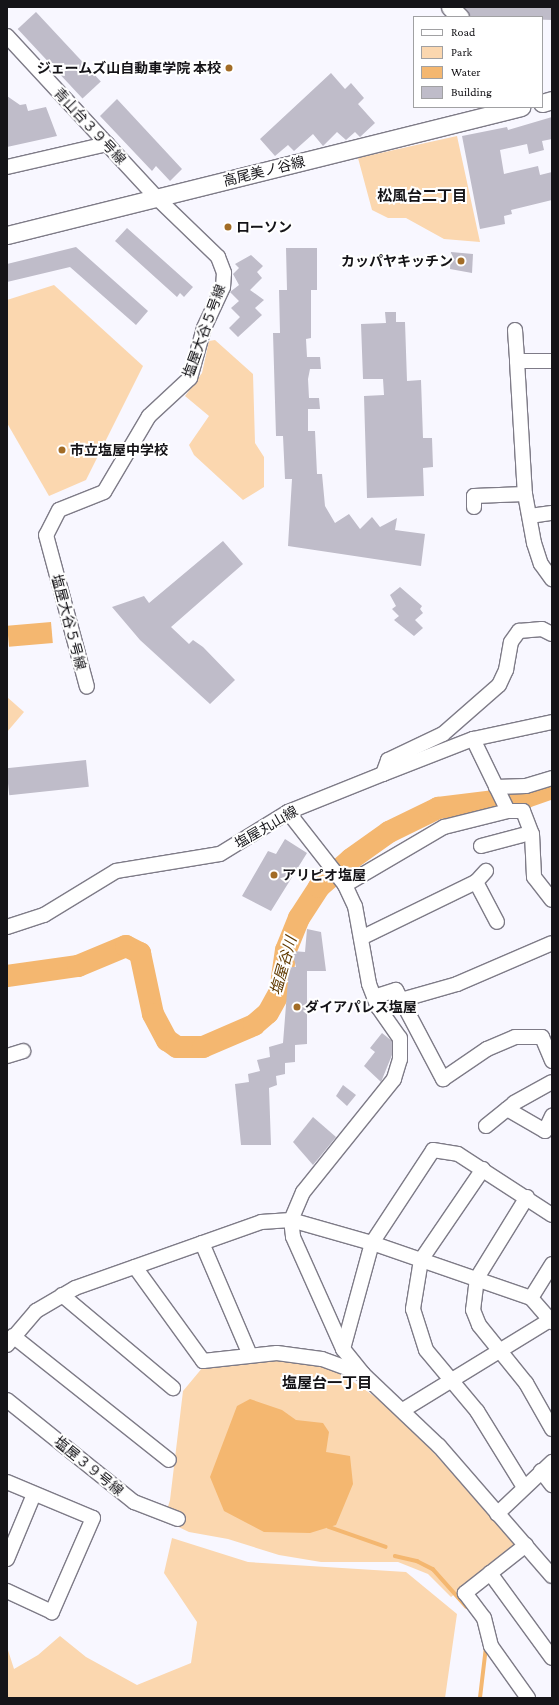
<!DOCTYPE html>
<meta charset="utf-8">
<style>
body{margin:0}
#map{position:relative;width:559px;height:1705px;overflow:hidden;background:#f8f7ff;font-family:"Crimson Pro","Noto Sans JP",serif}
div>[style]{position:absolute}
[style*='--x']{left:calc(var(--x)*1px);top:calc(var(--y)*1px);width:calc(var(--w)*1px);rotate:calc(var(--a)*1deg)}
.green>*{inset:0;background:#fbd7af}
.water>*{inset:0;background:#f4b770;transform-origin:0 0}
.stream>*{height:3.5px;margin:-1.75px;padding:0 1.75px;transform-origin:1.75px;border-radius:1.75px;background:#f4b770}
.river>*{height:22px;margin:-11px;padding:0 11px;transform-origin:11px;border-radius:11px;background:#f4b770}
.building>*{inset:0;background:#bfbcc9;transform-origin:0 0}
.roads{filter:drop-shadow(1px 0 #7e7b87) drop-shadow(-1px 0 #7e7b87) drop-shadow(0 1px #7e7b87) drop-shadow(0 -1px #7e7b87)}
.minor>*{height:14px;margin:-7px;padding:0 7px;transform-origin:7px;border-radius:7px;background:#fff}
.tertiary>*{height:17px;margin:-8.5px;padding:0 8.5px;transform-origin:8.5px;border-radius:8.5px;background:#fff}
.dots>*{width:11px;height:11px;translate:-50% -50%;box-sizing:border-box;border:2px solid #fff;border-radius:50%}
span{translate:-50% -50%;white-space:nowrap;text-align:center;line-height:1.15;-webkit-text-stroke:4px #fff;paint-order:stroke}
.poi-label{font-size:14px;color:#151418;font-weight:700}
.right{translate:-100% -50%;text-align:right}
.left{translate:0 -50%;text-align:left}
.street-label{font-size:14px;color:#151418}
.neighbourhood-label{font-size:15px;color:#151418;font-weight:700}
.water-label{font-size:15px;color:#603a00;font-style:italic}
.frame{position:absolute;inset:0;border:8px solid #151418;pointer-events:none}
.legend{position:absolute;left:413px;top:16px;width:130px;height:92px;box-sizing:border-box;background:#fff;border:1px solid #a1a1a3;margin:0;padding:5px 7px;list-style:none;font-size:12px;color:#151418}
.legend li{display:flex;align-items:center;gap:8px;height:20px}
.legend b{width:20px;border:1px solid #a1a1a3}
</style>
<div id="map">
<div class="green">
<div style="clip-path:polygon(457px 136px,480px 242px,444px 239px,406px 218px,388px 218px,372px 210px,358px 158px)"></div>
<div style="clip-path:polygon(54px 285px,143px 366px,86px 480px,49px 496px,7px 423px,7px 300px)"></div>
<div style="clip-path:polygon(215px 340px,253px 374px,255px 443px,264px 457px,264px 487px,243px 500px,194px 455px,189px 445px,209px 416px,185px 396px,202px 373px,209px 341px)"></div>
<div style="clip-path:polygon(7px 697px,24px 712px,7px 732px)"></div>
<div style="clip-path:polygon(277px 1359px,330px 1366px,396px 1411px,517px 1545px,451px 1597px,428px 1574px,398px 1562px,321px 1562px,279px 1555px,228px 1539px,189px 1532px,164px 1520px,170px 1500px,183px 1391px,203px 1367px)"></div>
<div style="clip-path:polygon(172px 1538px,248px 1562px,406px 1572px,457px 1614px,445px 1698px,7px 1698px,7px 1647px,14px 1669px,38px 1655px,60px 1636px,86px 1657px,137px 1685px,191px 1663px,197px 1622px,164px 1573px)"></div>
</div>
<div class="water">
<div style="left:51px;top:622px;width:21px;height:44px;rotate:85deg"></div>
<div style="clip-path:polygon(250px 1399px,282px 1410px,296px 1420px,323px 1423px,329px 1432px,326px 1452px,350px 1456px,353px 1484px,336px 1525px,310px 1533px,264px 1532px,224px 1511px,210px 1477px,237px 1406px)"></div>
</div>
<div class="stream">
<div style="--x:329;--y:1527;--w:60;--a:19.3"></div>
<div style="--x:395;--y:1556;--w:23;--a:13"></div>
<div style="--x:417;--y:1561;--w:18;--a:27"></div>
<div style="--x:433;--y:1569;--w:50;--a:48.3"></div>
<div style="--x:480;--y:1698;--w:51;--a:-83.3"></div>
</div>
<div class="river">
<div style="--x:7;--y:976;--w:72;--a:-8"></div>
<div style="--x:78;--y:966;--w:52;--a:-22.6"></div>
<div style="--x:126;--y:946;--w:16;--a:27"></div>
<div style="--x:140;--y:953;--w:62;--a:78"></div>
<div style="--x:153;--y:1014;--w:30;--a:62"></div>
<div style="--x:167;--y:1040;--w:12;--a:35"></div>
<div style="--x:177;--y:1047;--w:26;--a:0"></div>
<div style="--x:203;--y:1047;--w:56;--a:-23.3"></div>
<div style="--x:254;--y:1025;--w:18;--a:-41"></div>
<div style="--x:268;--y:1013;--w:25;--a:-61"></div>
<div style="--x:280;--y:991;--w:41;--a:-81.7"></div>
<div style="--x:286;--y:950;--w:35;--a:-68"></div>
<div style="--x:299;--y:918;--w:37;--a:-57"></div>
<div style="--x:319;--y:887;--w:43;--a:-41.2"></div>
<div style="--x:351;--y:859;--w:47;--a:-35.4"></div>
<div style="--x:389;--y:832;--w:55;--a:-26.1"></div>
<div style="--x:438;--y:808;--w:89;--a:-7.1"></div>
<div style="--x:526;--y:797;--w:28;--a:-19"></div>
</div>
<div class="building">
<div style="clip-path:polygon(464px 7px,552px 7px,552px 20px,470px 17px)"></div>
<div style="left:36px;top:12px;width:95px;height:25px;rotate:47deg"></div>
<div style="clip-path:polygon(331px 73px,345px 89px,351px 83px,364px 98px,358px 104px,375px 123px,360px 137px,355px 132px,346px 140px,337px 132px,323px 146px,313px 134px,294px 151px,288px 145px,275px 156px,260px 139px)"></div>
<div style="clip-path:polygon(7px 96px,20px 105px,26px 104px,28px 111px,46px 107px,57px 136px,7px 147px)"></div>
<div style="clip-path:polygon(117px 99px,182px 169px,170px 181px,156px 166px,152px 171px,100px 116px)"></div>
<div style="clip-path:polygon(552px 117px,552px 139px,542px 141px,544px 150px,529px 154px,527px 144px,500px 150px,504px 174px,538px 166px,540px 175px,552px 172px,552px 200px,511px 210px,512px 214px,504px 216px,505px 224px,480px 229px,462px 136px,507px 127px,508px 130px)"></div>
<div style="clip-path:polygon(127px 228px,193px 287px,184px 297px,180px 293px,177px 297px,115px 241px)"></div>
<div style="clip-path:polygon(76px 247px,148px 311px,136px 325px,70px 267px,7px 282px,7px 264px)"></div>
<div style="clip-path:polygon(286px 248px,317px 248px,317px 290px,311px 290px,311px 338px,306px 339px,307px 357px,320px 357px,321px 369px,310px 369px,308px 379px,309px 398px,319px 398px,320px 409px,308px 409px,308px 431px,315px 431px,317px 474px,322px 474px,325px 506px,335px 523px,349px 514px,360px 529px,372px 517px,380px 527px,397px 518px,395px 530px,425px 534px,421px 566px,288px 546px,292px 479px,285px 479px,283px 436px,276px 436px,273px 333px,280px 333px,279px 290px,287px 290px)"></div>
<div style="clip-path:polygon(451px 252px,473px 254px,472px 273px,450px 269px)"></div>
<div style="clip-path:polygon(251px 255px,263px 266px,257px 272px,262px 278px,250px 290px,264px 300px,255px 308px,262px 315px,238px 337px,229px 328px,240px 317px,231px 308px,239px 301px,230px 292px,239px 285px,233px 274px,239px 268px,235px 264px)"></div>
<div style="clip-path:polygon(385px 312px,396px 312px,396px 322px,405px 322px,407px 381px,421px 380px,423px 438px,432px 438px,433px 467px,423px 468px,424px 496px,367px 498px,364px 396px,384px 395px,383px 379px,363px 379px,361px 324px,386px 323px)"></div>
<div style="clip-path:polygon(223px 541px,243px 564px,171px 627px,189px 644px,193px 640px,203px 647px,235px 680px,210px 704px,140px 640px,112px 607px,144px 596px,149px 603px)"></div>
<div style="clip-path:polygon(400px 587px,422px 606px,420px 609px,423px 613px,415px 620px,423px 628px,414px 636px,394px 620px,399px 616px,392px 609px,396px 606px,390px 595px)"></div>
<div style="left:86px;top:760px;width:27px;height:80px;rotate:84deg"></div>
<div style="clip-path:polygon(285px 839px,307px 853px,271px 911px,242px 896px,268px 851px,276px 854px)"></div>
<div style="clip-path:polygon(307px 929px,321px 932px,326px 971px,307px 971px,307px 1044px,295px 1045px,295px 1062px,285px 1063px,285px 1074px,276px 1076px,277px 1085px,269px 1088px,271px 1145px,241px 1145px,235px 1084px,249px 1082px,248px 1074px,260px 1071px,257px 1060px,270px 1057px,269px 1047px,283px 1043px,289px 967px,296px 967px,292px 951px,305px 952px)"></div>
<div style="clip-path:polygon(382px 1033px,392px 1041px,392px 1055px,381px 1082px,364px 1066px,375px 1052px,370px 1048px)"></div>
<div style="clip-path:polygon(343px 1085px,356px 1095px,347px 1106px,336px 1096px)"></div>
<div style="clip-path:polygon(313px 1117px,336px 1137px,313px 1165px,293px 1142px)"></div>
</div>
<div class="roads">
<div class="minor">
<div style="--x:7;--y:36;--w:221;--a:47.2"></div>
<div style="--x:157;--y:198;--w:85;--a:44"></div>
<div style="--x:218;--y:257;--w:17;--a:69"></div>
<div style="--x:224;--y:273;--w:14;--a:94"></div>
<div style="--x:223;--y:287;--w:45;--a:114.9"></div>
<div style="--x:204;--y:328;--w:52;--a:105.6"></div>
<div style="--x:190;--y:378;--w:56;--a:137.2"></div>
<div style="--x:149;--y:416;--w:88;--a:120.6"></div>
<div style="--x:104;--y:492;--w:48;--a:158.2"></div>
<div style="--x:59;--y:510;--w:28;--a:117"></div>
<div style="--x:46;--y:535;--w:157;--a:74.9"></div>
<div style="--x:7;--y:167;--w:103;--a:-13"></div>
<div style="--x:515;--y:330;--w:31;--a:86"></div>
<div style="--x:552;--y:361;--w:35;--a:180"></div>
<div style="--x:517;--y:361;--w:133;--a:86.6"></div>
<div style="--x:525;--y:494;--w:50;--a:79.6"></div>
<div style="--x:534;--y:543;--w:22;--a:72"></div>
<div style="--x:541;--y:564;--w:19;--a:54"></div>
<div style="--x:474;--y:507;--w:11;--a:-90"></div>
<div style="--x:474;--y:496;--w:51;--a:-2.2"></div>
<div style="--x:530;--y:516;--w:22;--a:-8"></div>
<div style="--x:473;--y:739;--w:80;--a:64.1"></div>
<div style="--x:508;--y:811;--w:15;--a:0"></div>
<div style="--x:523;--y:811;--w:25;--a:69"></div>
<div style="--x:532;--y:834;--w:43;--a:87.3"></div>
<div style="--x:534;--y:877;--w:29;--a:52"></div>
<div style="--x:383;--y:774;--w:15;--a:-70"></div>
<div style="--x:388;--y:760;--w:61;--a:-25.3"></div>
<div style="--x:443;--y:734;--w:74;--a:-41.2"></div>
<div style="--x:499;--y:685;--w:17;--a:-65"></div>
<div style="--x:506;--y:670;--w:28;--a:-80"></div>
<div style="--x:511;--y:642;--w:14;--a:-54"></div>
<div style="--x:519;--y:631;--w:23;--a:-5"></div>
<div style="--x:542;--y:629;--w:11;--a:27"></div>
<div style="--x:496;--y:787;--w:30;--a:-2"></div>
<div style="--x:526;--y:786;--w:27;--a:-17"></div>
<div style="--x:288;--y:812;--w:93;--a:52"></div>
<div style="--x:345;--y:885;--w:23;--a:65"></div>
<div style="--x:355;--y:906;--w:79;--a:79.8"></div>
<div style="--x:369;--y:984;--w:25;--a:69"></div>
<div style="--x:378;--y:1007;--w:38;--a:55"></div>
<div style="--x:400;--y:1038;--w:21;--a:90"></div>
<div style="--x:400;--y:1059;--w:21;--a:107"></div>
<div style="--x:394;--y:1079;--w:145;--a:128.8"></div>
<div style="--x:303;--y:1192;--w:30;--a:113"></div>
<div style="--x:291;--y:1220;--w:17;--a:83"></div>
<div style="--x:293;--y:1237;--w:123;--a:65.9"></div>
<div style="--x:343;--y:1349;--w:32;--a:51"></div>
<div style="--x:363;--y:1374;--w:105;--a:43.5"></div>
<div style="--x:439;--y:1446;--w:172;--a:49"></div>
<div style="--x:481;--y:846;--w:43;--a:-14.7"></div>
<div style="--x:476;--y:882;--w:15;--a:-48"></div>
<div style="--x:345;--y:885;--w:115;--a:-30.4"></div>
<div style="--x:444;--y:827;--w:66;--a:-14"></div>
<div style="--x:7;--y:927;--w:39;--a:-18"></div>
<div style="--x:44;--y:915;--w:84;--a:-31.4"></div>
<div style="--x:116;--y:871;--w:105;--a:-9.3"></div>
<div style="--x:220;--y:854;--w:80;--a:-31.7"></div>
<div style="--x:288;--y:812;--w:102;--a:-21.8"></div>
<div style="--x:383;--y:774;--w:97;--a:-21.3"></div>
<div style="--x:473;--y:739;--w:81;--a:-12.1"></div>
<div style="--x:361;--y:938;--w:128;--a:-26"></div>
<div style="--x:476;--y:882;--w:45;--a:62.3"></div>
<div style="--x:374;--y:997;--w:23;--a:-18"></div>
<div style="--x:396;--y:990;--w:101;--a:62.2"></div>
<div style="--x:443;--y:1079;--w:53;--a:-34.3"></div>
<div style="--x:487;--y:1049;--w:30;--a:-23"></div>
<div style="--x:515;--y:1037;--w:27;--a:0"></div>
<div style="--x:542;--y:1037;--w:26;--a:67"></div>
<div style="--x:401;--y:1000;--w:58;--a:-15.9"></div>
<div style="--x:457;--y:984;--w:103;--a:-23.3"></div>
<div style="--x:7;--y:1056;--w:17;--a:-17"></div>
<div style="--x:507;--y:1109;--w:44;--a:30.1"></div>
<div style="--x:545;--y:1131;--w:17;--a:-65"></div>
<div style="--x:486;--y:1126;--w:36;--a:-39"></div>
<div style="--x:514;--y:1103;--w:43;--a:-28.9"></div>
<div style="--x:483;--y:1169;--w:110;--a:124.3"></div>
<div style="--x:421;--y:1260;--w:50;--a:99.3"></div>
<div style="--x:413;--y:1309;--w:43;--a:72.4"></div>
<div style="--x:426;--y:1350;--w:80;--a:50.1"></div>
<div style="--x:477;--y:1411;--w:89;--a:58.3"></div>
<div style="--x:527;--y:1197;--w:95;--a:121.7"></div>
<div style="--x:477;--y:1278;--w:32;--a:97"></div>
<div style="--x:473;--y:1310;--w:16;--a:68"></div>
<div style="--x:479;--y:1325;--w:75;--a:51"></div>
<div style="--x:526;--y:1383;--w:53;--a:60.5"></div>
<div style="--x:202;--y:1243;--w:122;--a:66.8"></div>
<div style="--x:135;--y:1267;--w:116;--a:54.1"></div>
<div style="--x:203;--y:1361;--w:74;--a:-6.2"></div>
<div style="--x:277;--y:1353;--w:45;--a:7.6"></div>
<div style="--x:322;--y:1359;--w:44;--a:20.1"></div>
<div style="--x:62;--y:1295;--w:145;--a:40"></div>
<div style="--x:531;--y:1298;--w:40;--a:-58"></div>
<div style="--x:13;--y:1336;--w:199;--a:38.5"></div>
<div style="--x:7;--y:1345;--w:45;--a:-49.5"></div>
<div style="--x:36;--y:1311;--w:45;--a:-30.5"></div>
<div style="--x:75;--y:1288;--w:197;--a:-19.5"></div>
<div style="--x:261;--y:1222;--w:30;--a:-4"></div>
<div style="--x:291;--y:1220;--w:84;--a:15.9"></div>
<div style="--x:372;--y:1243;--w:168;--a:19.1"></div>
<div style="--x:531;--y:1298;--w:32;--a:49"></div>
<div style="--x:343;--y:1349;--w:110;--a:-74.7"></div>
<div style="--x:372;--y:1243;--w:111;--a:-56.7"></div>
<div style="--x:433;--y:1150;--w:25;--a:9"></div>
<div style="--x:458;--y:1154;--w:112;--a:33"></div>
<div style="--x:7;--y:1400;--w:163;--a:38.8"></div>
<div style="--x:134;--y:1502;--w:47;--a:21.1"></div>
<div style="--x:403;--y:1410;--w:172;--a:-31.5"></div>
<div style="--x:541;--y:1471;--w:18;--a:52"></div>
<div style="--x:7;--y:1482;--w:93;--a:22.7"></div>
<div style="--x:93;--y:1518;--w:103;--a:113.6"></div>
<div style="--x:52;--y:1612;--w:50;--a:-155"></div>
<div style="--x:497;--y:1514;--w:76;--a:-43.4"></div>
<div style="--x:526;--y:1545;--w:78;--a:141.8"></div>
<div style="--x:465;--y:1593;--w:31;--a:53"></div>
<div style="--x:484;--y:1618;--w:29;--a:76"></div>
<div style="--x:491;--y:1646;--w:64;--a:54.6"></div>
<div style="--x:7;--y:1559;--w:70;--a:-67.4"></div>
<div style="--x:490;--y:1573;--w:105;--a:53.9"></div>
</div>
<div class="tertiary">
<div style="--x:450;--y:7;--w:14;--a:45"></div>
<div style="--x:542;--y:103;--w:10;--a:-17"></div>
<div style="--x:7;--y:235;--w:530;--a:-13.98"></div>
</div>
</div>
<div class="dots">
<div style="left:229px;top:68px;background:#a26c26"></div>
<div style="left:228px;top:227px;background:#a26c26"></div>
<div style="left:461px;top:261px;background:#a26c26"></div>
<div style="left:62px;top:450px;background:#a26c26"></div>
<div style="left:274px;top:875px;background:#a26c26"></div>
<div style="left:297px;top:1007px;background:#a26c26"></div>
</div>
<div class="poi-label">
<span class="right" style="left:221px;top:68px">ジェームズ山自動車学院 本校</span>
<span class="left" style="left:236px;top:227px">ローソン</span>
<span class="right" style="left:453px;top:261px">カッパヤキッチン</span>
<span class="left" style="left:70px;top:450px">市立塩屋中学校</span>
<span class="left" style="left:282px;top:875px">アリピオ塩屋</span>
<span class="left" style="left:305px;top:1007px">ダイアパレス塩屋</span>
</div>
<div class="street-label">
<span style="left:90px;top:126px;rotate:47deg">青山台３９号線</span>
<span style="left:264px;top:171px;rotate:-14deg">高尾美ノ谷線</span>
<span style="left:204px;top:331px;rotate:-70deg">塩屋大谷５号線</span>
<span style="left:69px;top:622px;rotate:75deg">塩屋大谷５号線</span>
<span style="left:266px;top:827px;rotate:-30deg">塩屋丸山線</span>
<span style="left:89px;top:1466px;rotate:39deg">塩屋３９号線</span>
</div>
<div class="neighbourhood-label">
<span style="left:422px;top:197px">松風台二丁目</span>
<span style="left:327px;top:1384px">塩屋台一丁目</span>
</div>
<div class="water-label">
<span style="left:284px;top:966px;rotate:-74deg">塩屋谷川</span>
</div>
<div class="frame"></div>
<ul class="legend">
<li><b style="height:5px;background:#fff"></b>Road</li>
<li><b style="height:11px;background:#fbd7af"></b>Park</li>
<li><b style="height:11px;background:#f4b770"></b>Water</li>
<li><b style="height:11px;background:#bfbcc9"></b>Building</li>
</ul>
</div>
